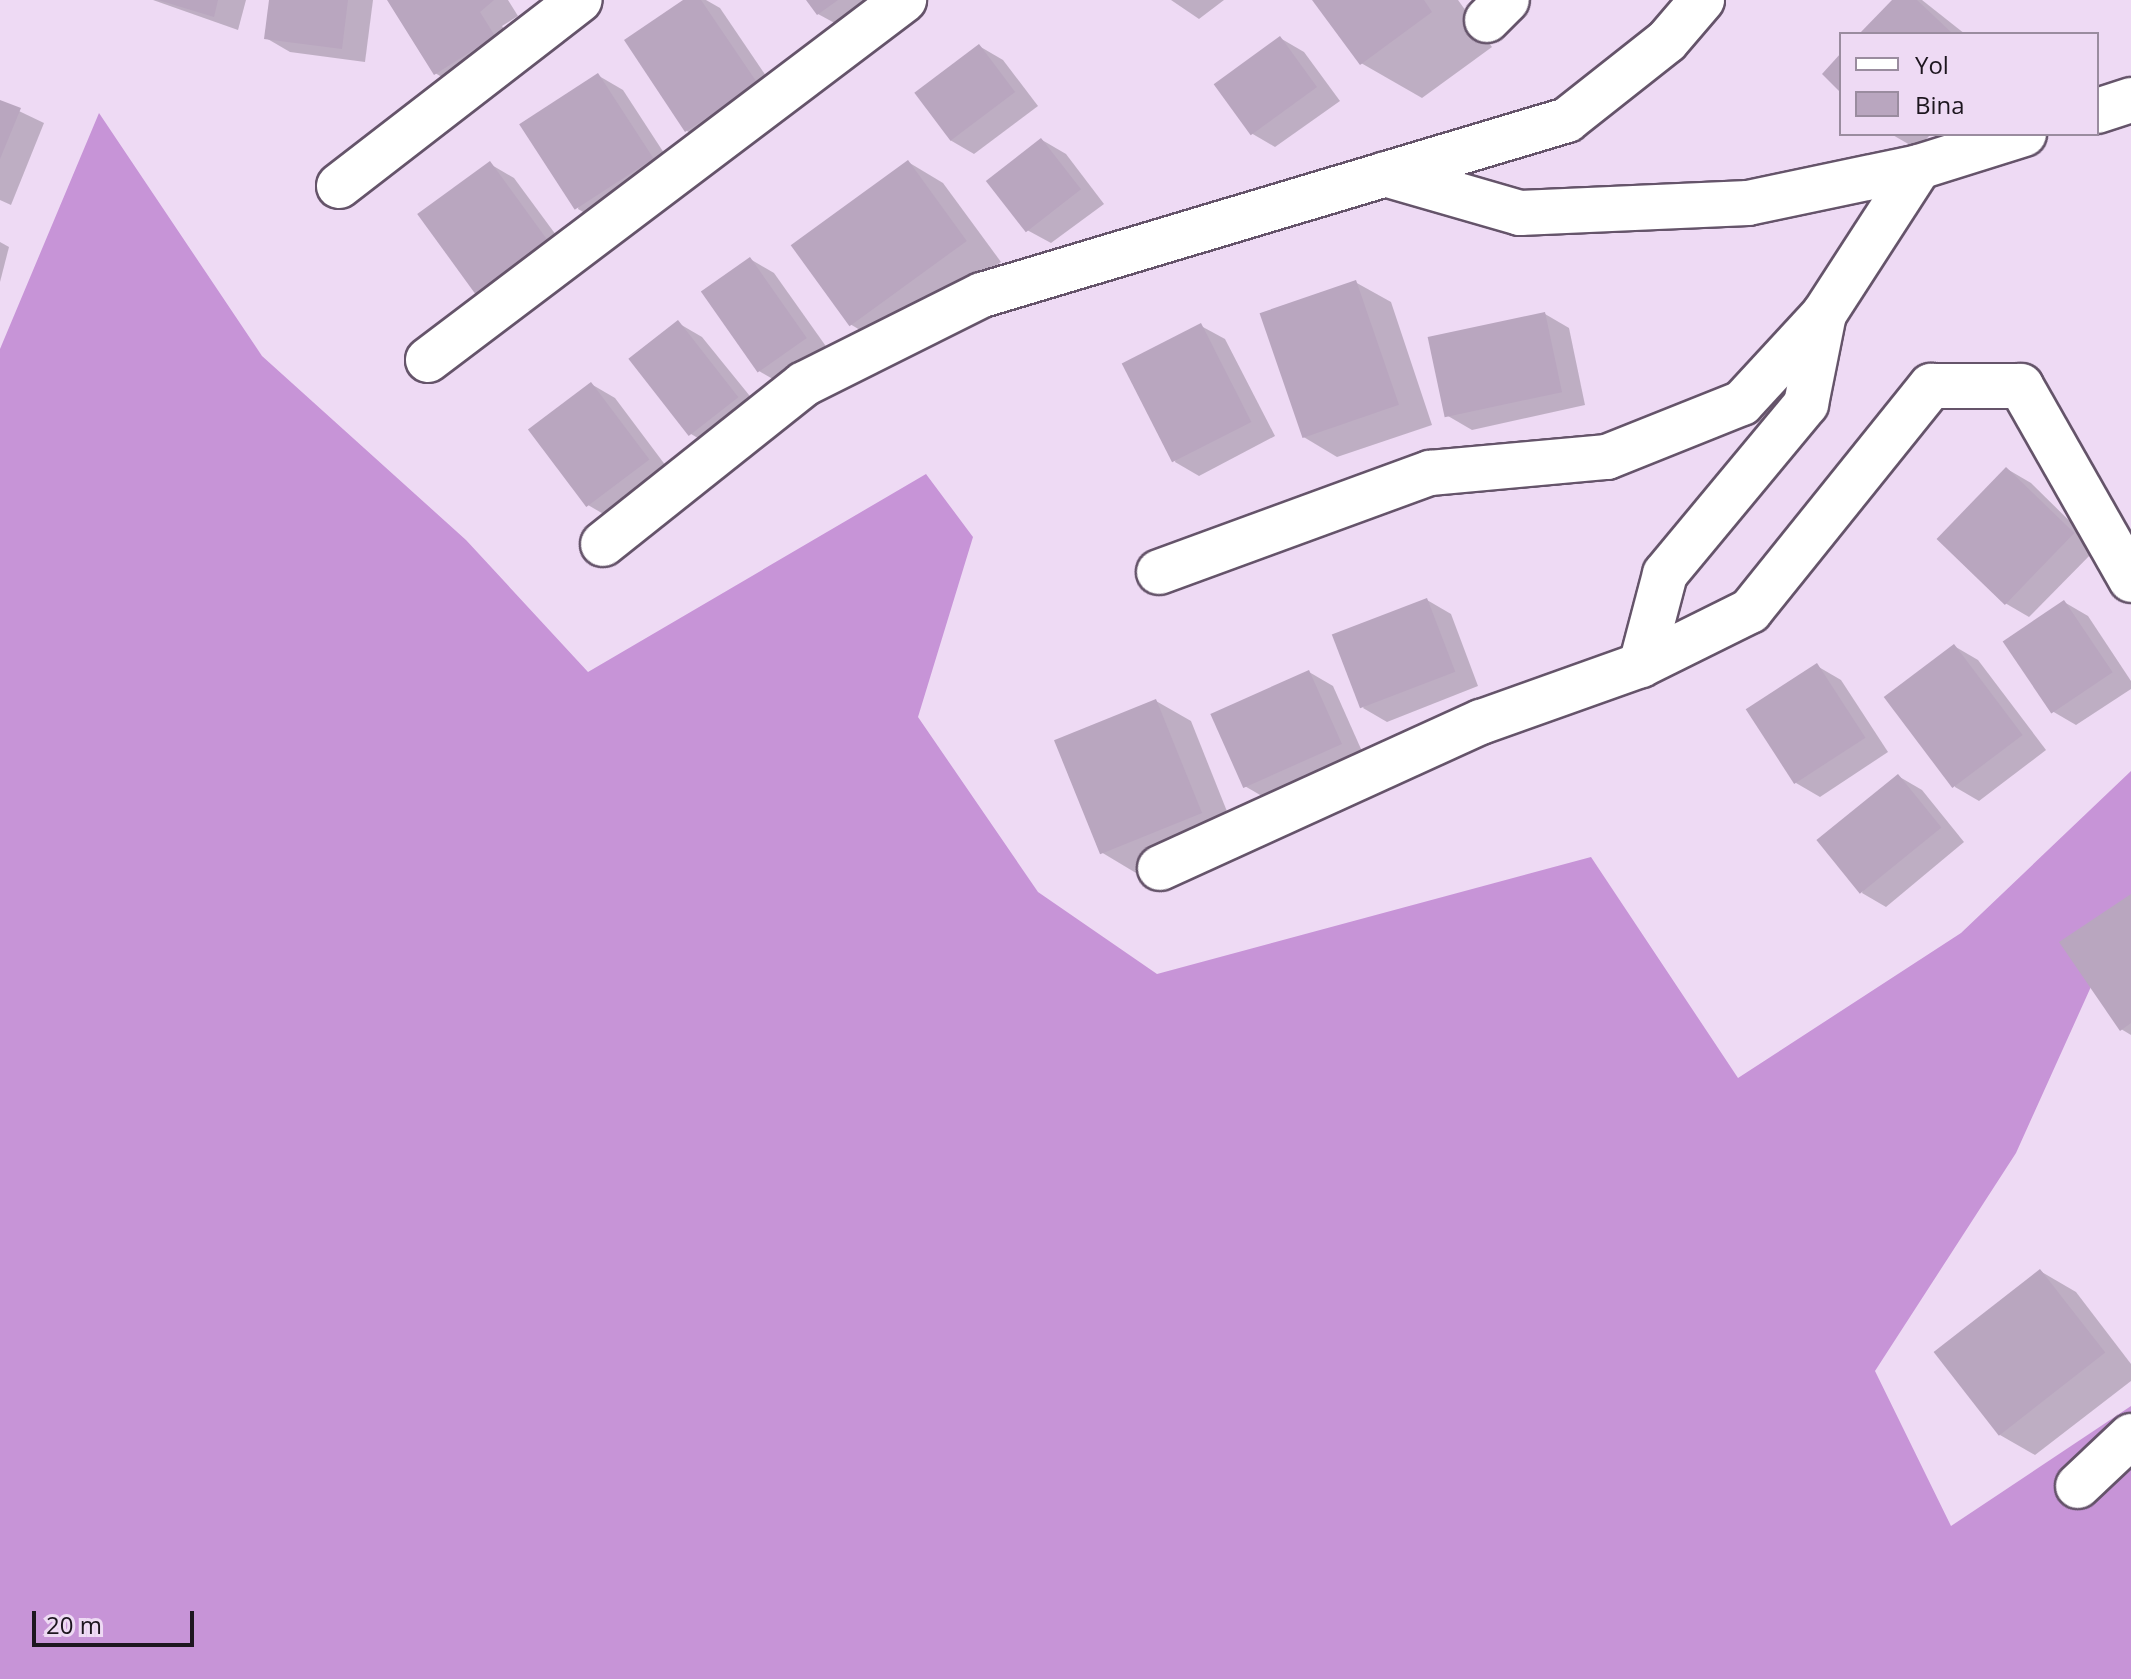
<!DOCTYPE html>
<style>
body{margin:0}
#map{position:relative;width:2131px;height:1679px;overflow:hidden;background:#eedaf4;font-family:"Open Sans",sans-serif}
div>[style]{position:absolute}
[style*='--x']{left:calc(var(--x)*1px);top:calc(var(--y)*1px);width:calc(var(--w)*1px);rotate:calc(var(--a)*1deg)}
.forest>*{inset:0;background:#c794d7}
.shadow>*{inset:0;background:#0003}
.building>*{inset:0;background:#b9a6bf;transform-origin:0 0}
.roads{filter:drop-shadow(2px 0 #65546a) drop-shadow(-2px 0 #65546a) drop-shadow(0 2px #65546a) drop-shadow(0 -2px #65546a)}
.minor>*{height:44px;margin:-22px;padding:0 22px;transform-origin:22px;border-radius:22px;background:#fff}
span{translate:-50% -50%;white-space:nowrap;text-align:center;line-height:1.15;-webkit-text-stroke:7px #eedaf4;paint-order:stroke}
.legend{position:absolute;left:1839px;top:32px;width:260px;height:104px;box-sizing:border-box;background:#eedaf4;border:2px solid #9a8c9f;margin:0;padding:10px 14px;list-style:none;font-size:24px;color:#1d161f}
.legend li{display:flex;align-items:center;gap:16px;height:40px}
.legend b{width:40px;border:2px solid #9a8c9f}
.scale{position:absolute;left:32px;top:1611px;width:162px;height:36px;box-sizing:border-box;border:4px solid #1d161f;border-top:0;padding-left:10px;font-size:24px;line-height:28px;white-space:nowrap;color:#1d161f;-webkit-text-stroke:6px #eedaf4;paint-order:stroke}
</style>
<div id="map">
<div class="forest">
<div style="clip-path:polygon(99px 113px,262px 356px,466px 540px,588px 672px,926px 474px,973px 537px,918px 717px,1038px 892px,1157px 974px,1591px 857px,1738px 1078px,1961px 933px,2131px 771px,2131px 898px,2016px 1153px,1875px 1371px,1951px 1526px,2131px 1406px,2131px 1679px,0 1679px,0 349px)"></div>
</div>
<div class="shadow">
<div style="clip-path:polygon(153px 0,246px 0,238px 30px)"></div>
<div style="clip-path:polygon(271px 0,373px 0,365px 62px,290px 52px,266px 38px)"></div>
<div style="clip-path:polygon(389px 0,508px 0,518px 16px,502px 26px,518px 50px,459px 87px,435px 73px)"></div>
<div style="clip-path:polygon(687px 0,706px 0,720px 8px,781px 98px,711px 145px,687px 131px,626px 40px)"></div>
<div style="clip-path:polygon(808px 0,881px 0,842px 27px,818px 14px)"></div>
<div style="clip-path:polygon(1171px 0,1224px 0,1199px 19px)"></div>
<div style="clip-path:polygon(1318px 0,1458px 0,1492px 47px,1422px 98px,1361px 63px)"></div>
<div style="clip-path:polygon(1894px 0,1922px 0,1965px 34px,1862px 34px)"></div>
<div style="clip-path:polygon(1280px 38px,1304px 52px,1340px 101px,1275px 147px,1251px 133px)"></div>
<div style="clip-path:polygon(979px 46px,1003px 60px,1038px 106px,974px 154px,950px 140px)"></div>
<div style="clip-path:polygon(599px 76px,623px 90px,677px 173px,602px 223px,578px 209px)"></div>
<div style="clip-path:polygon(0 102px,44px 123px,11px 205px,0 200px)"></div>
<div style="clip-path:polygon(1891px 134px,1931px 134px,1917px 149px)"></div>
<div style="clip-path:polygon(1042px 140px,1066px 154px,1104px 204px,1051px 243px,1027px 230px)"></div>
<div style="clip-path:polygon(908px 162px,943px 183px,1001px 262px,885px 345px,850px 324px)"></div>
<div style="clip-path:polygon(490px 164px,514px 178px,573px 258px,503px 309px)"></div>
<div style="clip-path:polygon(0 242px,9px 247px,0 282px)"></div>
<div style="clip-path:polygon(750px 259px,774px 273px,830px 352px,783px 385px,759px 371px)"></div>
<div style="clip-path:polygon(1355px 282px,1391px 302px,1432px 425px,1337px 457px,1302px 436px)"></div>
<div style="clip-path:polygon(1545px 314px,1569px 328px,1585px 405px,1472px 430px,1448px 416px)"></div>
<div style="clip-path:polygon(678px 323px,702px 337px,762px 411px,715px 448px,691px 434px)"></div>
<div style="clip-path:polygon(1201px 326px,1225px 339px,1275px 436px,1199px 476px,1175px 462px)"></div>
<div style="clip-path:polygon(591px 384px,615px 398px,672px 474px,612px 519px,588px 505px)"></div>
<div style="clip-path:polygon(2007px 469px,2031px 483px,2097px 548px,2029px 617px,2005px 603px)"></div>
<div style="clip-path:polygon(1427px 600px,1451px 614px,1478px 686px,1387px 722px,1363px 708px)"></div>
<div style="clip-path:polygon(2064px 602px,2088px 616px,2131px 681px,2131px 689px,2076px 725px,2052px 711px)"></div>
<div style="clip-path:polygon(1954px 646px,1978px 660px,2046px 750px,1979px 801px,1955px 787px)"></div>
<div style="clip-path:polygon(1817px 666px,1841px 680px,1888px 752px,1820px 797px,1796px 783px)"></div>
<div style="clip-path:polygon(1309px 672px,1333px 686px,1365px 758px,1267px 799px,1243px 785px)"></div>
<div style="clip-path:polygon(1156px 701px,1191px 721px,1236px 834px,1136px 873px,1101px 852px)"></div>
<div style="clip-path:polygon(1898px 776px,1922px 790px,1964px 842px,1886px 907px,1862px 893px)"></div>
<div style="clip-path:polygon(2131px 896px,2131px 1035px,2121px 1029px)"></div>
<div style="clip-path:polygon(2040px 1271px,2076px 1292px,2131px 1364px,2131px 1381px,2035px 1455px,2000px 1435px)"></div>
</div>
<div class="building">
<div style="clip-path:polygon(158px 0,218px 0,214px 17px)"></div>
<div style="clip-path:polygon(269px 0,348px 0,342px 49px,264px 39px)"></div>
<div style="clip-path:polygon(387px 0,494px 0,480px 12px,495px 36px,434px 75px)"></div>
<div style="clip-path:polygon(683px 0,701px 0,758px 84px,685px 132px,624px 40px)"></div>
<div style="clip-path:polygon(806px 0,838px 0,817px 15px)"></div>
<div style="clip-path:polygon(1312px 0,1424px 0,1432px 12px,1360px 65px)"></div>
<div style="clip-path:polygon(1892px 0,1917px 0,1953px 34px,1859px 34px)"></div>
<div style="left:1280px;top:36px;width:63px;height:82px;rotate:54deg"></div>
<div style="left:979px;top:44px;width:60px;height:81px;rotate:53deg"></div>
<div style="clip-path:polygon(1841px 53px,1841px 93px,1822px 74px)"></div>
<div style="left:598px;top:73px;width:102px;height:94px;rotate:57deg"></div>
<div style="clip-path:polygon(0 100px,21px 108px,0 159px)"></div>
<div style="left:1041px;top:138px;width:65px;height:70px;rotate:52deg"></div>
<div style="left:908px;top:160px;width:100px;height:145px;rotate:54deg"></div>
<div style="left:490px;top:161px;width:102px;height:90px;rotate:54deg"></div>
<div style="left:750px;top:257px;width:99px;height:60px;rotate:55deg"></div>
<div style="left:1356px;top:280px;width:132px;height:102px;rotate:71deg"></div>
<div style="left:1545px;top:312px;width:82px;height:120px;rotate:78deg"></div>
<div style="left:678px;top:320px;width:98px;height:63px;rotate:52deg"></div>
<div style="left:1201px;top:323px;width:111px;height:89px;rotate:63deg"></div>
<div style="left:591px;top:382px;width:97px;height:79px;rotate:53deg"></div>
<div style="left:2006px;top:467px;width:95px;height:100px;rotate:44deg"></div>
<div style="left:1427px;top:598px;width:79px;height:102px;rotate:69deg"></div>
<div style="left:2064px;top:600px;width:87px;height:74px;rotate:56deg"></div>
<div style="left:1954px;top:644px;width:114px;height:88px;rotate:53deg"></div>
<div style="left:1817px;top:663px;width:89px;height:85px;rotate:57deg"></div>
<div style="left:1309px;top:670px;width:81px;height:108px;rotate:66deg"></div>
<div style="left:1156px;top:699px;width:123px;height:110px;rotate:68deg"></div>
<div style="left:1898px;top:774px;width:69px;height:105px;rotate:51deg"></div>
<div style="clip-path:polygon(2131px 894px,2131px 1023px,2120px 1031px,2059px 942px)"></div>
<div style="left:2040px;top:1269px;width:106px;height:135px;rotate:52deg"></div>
</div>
<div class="roads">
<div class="minor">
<div style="--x:1487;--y:20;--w:28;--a:-45"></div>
<div style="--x:2097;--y:111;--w:36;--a:-18"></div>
<div style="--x:1385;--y:174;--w:141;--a:16.1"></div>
<div style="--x:1520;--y:213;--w:228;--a:-2.5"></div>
<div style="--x:1748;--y:203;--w:175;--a:-11.9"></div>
<div style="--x:1919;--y:167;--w:110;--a:-17.4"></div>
<div style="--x:339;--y:186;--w:304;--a:-37.7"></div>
<div style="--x:428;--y:360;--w:597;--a:-37.1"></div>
<div style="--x:603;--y:544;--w:257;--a:-38.5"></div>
<div style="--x:804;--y:384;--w:199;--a:-26.6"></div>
<div style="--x:982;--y:295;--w:611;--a:-16.65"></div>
<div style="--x:1567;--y:120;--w:127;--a:-38.3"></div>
<div style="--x:1667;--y:41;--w:54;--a:-49.5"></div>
<div style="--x:1159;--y:572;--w:289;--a:-20.1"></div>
<div style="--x:1430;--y:473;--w:178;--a:-5.2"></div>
<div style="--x:1607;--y:457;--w:145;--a:-21.8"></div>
<div style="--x:1742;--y:403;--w:121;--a:-47.3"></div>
<div style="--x:1824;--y:314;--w:175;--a:-57.1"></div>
<div style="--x:1641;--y:665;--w:122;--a:-26.4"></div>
<div style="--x:1750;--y:611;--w:289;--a:-51.2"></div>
<div style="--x:1931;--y:386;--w:90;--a:0"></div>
<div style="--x:2021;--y:386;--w:223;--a:60.4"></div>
<div style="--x:1160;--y:868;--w:353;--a:-24.5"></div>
<div style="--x:1481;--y:722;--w:170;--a:-19.6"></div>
<div style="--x:1641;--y:665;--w:94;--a:-75.2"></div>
<div style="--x:1665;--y:574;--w:221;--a:-50.3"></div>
<div style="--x:1806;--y:404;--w:92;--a:-78.7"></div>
<div style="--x:2078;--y:1486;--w:73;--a:-43.3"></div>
</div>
</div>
<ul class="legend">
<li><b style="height:10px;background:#fff"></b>Yol</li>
<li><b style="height:22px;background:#b9a6bf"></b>Bina</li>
</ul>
<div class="scale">20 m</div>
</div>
